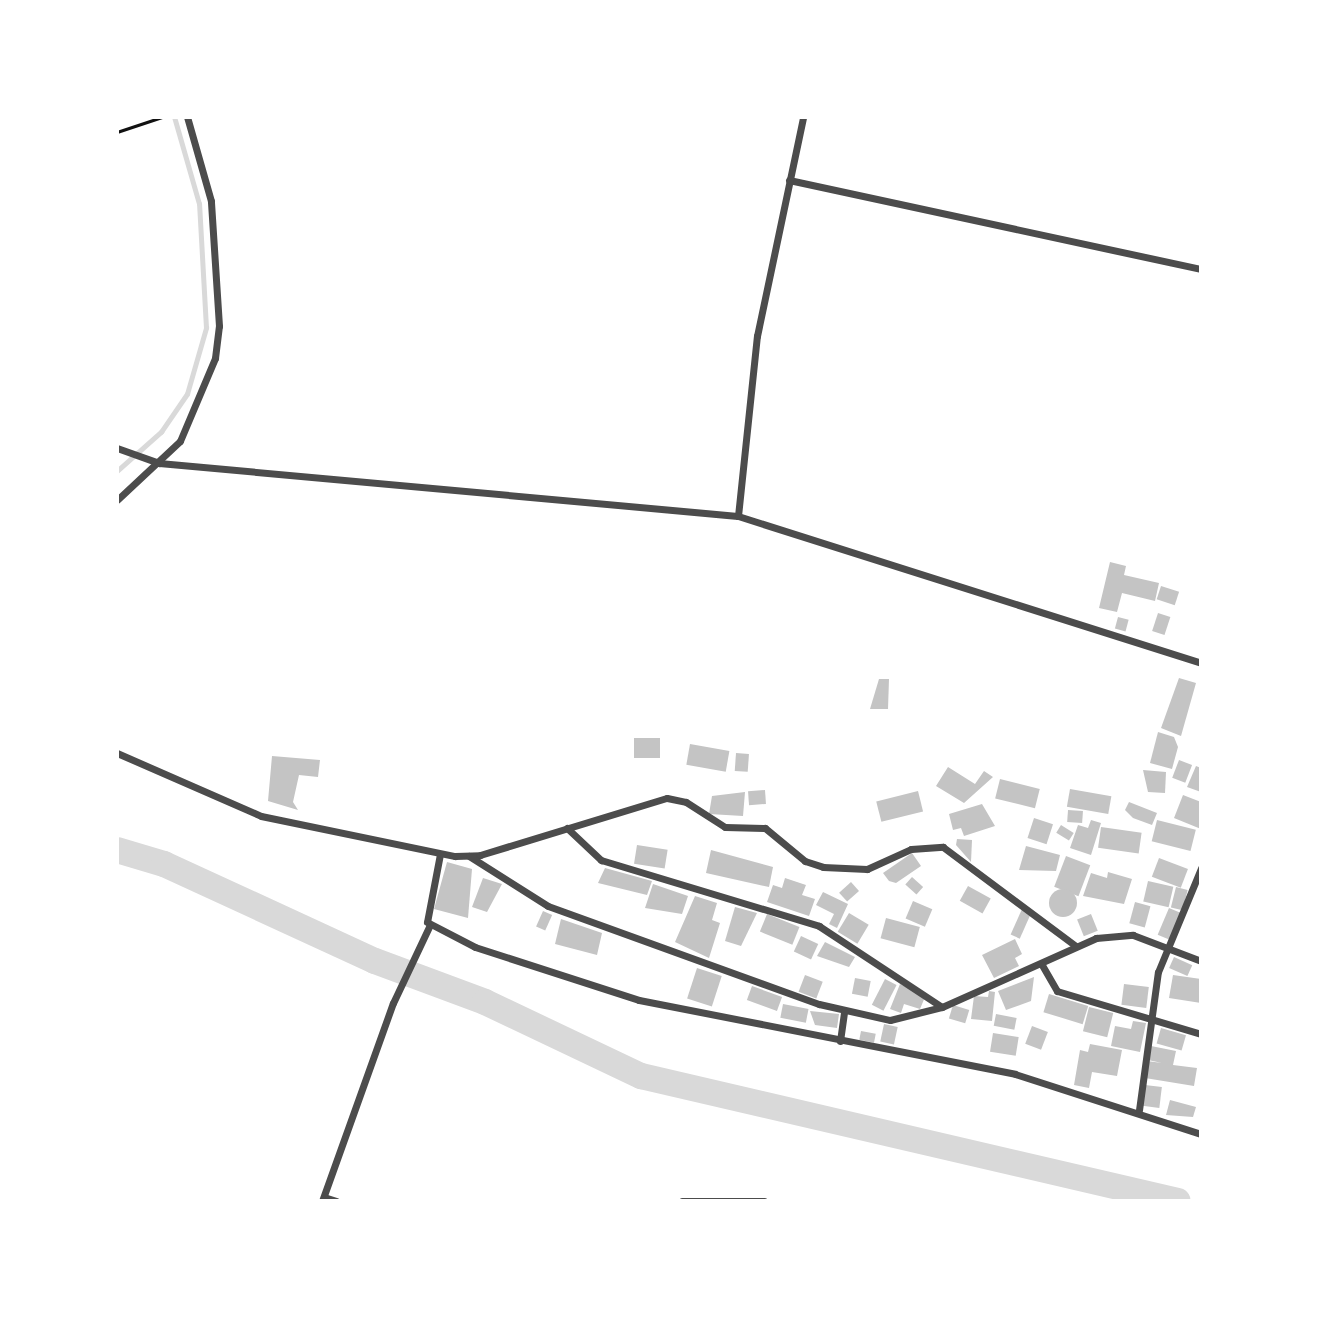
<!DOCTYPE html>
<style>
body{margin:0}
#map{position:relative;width:1318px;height:1318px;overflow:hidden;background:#fff;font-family:"Golos Text",sans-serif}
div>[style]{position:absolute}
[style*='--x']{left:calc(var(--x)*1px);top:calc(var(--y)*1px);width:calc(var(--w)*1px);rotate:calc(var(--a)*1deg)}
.stream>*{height:4.5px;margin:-2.25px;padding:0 2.25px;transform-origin:2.25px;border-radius:2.25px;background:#d9d9d9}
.river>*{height:26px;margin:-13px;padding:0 13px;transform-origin:13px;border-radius:13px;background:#d9d9d9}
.building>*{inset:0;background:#c4c4c4;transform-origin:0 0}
.round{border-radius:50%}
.path>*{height:2.5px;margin:-1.25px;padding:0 1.25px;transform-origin:1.25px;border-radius:1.25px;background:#111}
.minor>*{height:7px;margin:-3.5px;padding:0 3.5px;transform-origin:3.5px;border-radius:3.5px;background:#4c4c4c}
span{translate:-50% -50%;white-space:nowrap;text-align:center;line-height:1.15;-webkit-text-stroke:7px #fff;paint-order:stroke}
.frame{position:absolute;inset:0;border:119px solid #fff;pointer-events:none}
</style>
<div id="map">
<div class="stream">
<div style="--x:117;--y:471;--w:59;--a:-41.6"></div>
<div style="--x:161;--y:432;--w:46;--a:-55.6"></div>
<div style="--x:187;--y:394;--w:69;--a:-73.9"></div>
<div style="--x:206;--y:328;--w:124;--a:-93.2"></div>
<div style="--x:199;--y:204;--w:91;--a:-106"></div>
</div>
<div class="river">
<div style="--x:117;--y:850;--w:49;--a:16.6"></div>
<div style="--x:164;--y:864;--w:232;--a:24.7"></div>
<div style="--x:375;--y:961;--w:117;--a:20.4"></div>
<div style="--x:485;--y:1002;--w:173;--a:25.4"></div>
<div style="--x:641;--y:1076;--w:551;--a:13.1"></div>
</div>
<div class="building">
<div style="clip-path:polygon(1110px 562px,1126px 566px,1124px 575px,1159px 583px,1155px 601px,1122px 593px,1117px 612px,1099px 608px)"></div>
<div style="left:1161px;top:586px;width:19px;height:14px;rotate:18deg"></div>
<div style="left:1158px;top:613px;width:13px;height:19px;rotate:18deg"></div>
<div style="left:1118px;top:617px;width:11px;height:12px;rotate:15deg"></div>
<div style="clip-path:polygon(1179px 678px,1196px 683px,1181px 736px,1161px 728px)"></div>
<div style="clip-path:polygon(879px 679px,889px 679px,888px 709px,870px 709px)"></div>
<div style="clip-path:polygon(1158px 732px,1174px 737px,1178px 747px,1172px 769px,1150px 763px)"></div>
<div style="left:660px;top:738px;width:20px;height:26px;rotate:90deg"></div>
<div style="left:690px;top:744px;width:40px;height:21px;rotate:10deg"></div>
<div style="left:736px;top:753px;width:13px;height:18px;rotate:4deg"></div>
<div style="clip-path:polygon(272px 756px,320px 760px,318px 777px,299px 775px,293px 802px,298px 810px,268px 801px)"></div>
<div style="left:1179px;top:760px;width:14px;height:19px;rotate:21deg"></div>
<div style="clip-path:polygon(1196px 766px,1201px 768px,1201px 792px,1187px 787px)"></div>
<div style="clip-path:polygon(948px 767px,975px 784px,984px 771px,993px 777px,964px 803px,936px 786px)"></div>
<div style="clip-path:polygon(1143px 770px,1166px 772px,1165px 793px,1148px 792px)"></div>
<div style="left:1000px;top:779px;width:41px;height:20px;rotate:14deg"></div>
<div style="left:1070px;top:789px;width:42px;height:18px;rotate:10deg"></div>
<div style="left:765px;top:790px;width:14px;height:17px;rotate:86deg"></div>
<div style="left:918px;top:791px;width:21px;height:43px;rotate:76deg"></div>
<div style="clip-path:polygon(745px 792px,743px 816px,709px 814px,712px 796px)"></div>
<div style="clip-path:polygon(1183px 795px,1201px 802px,1201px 829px,1174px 818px)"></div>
<div style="clip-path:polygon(1129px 802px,1157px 813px,1152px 825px,1133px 818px,1125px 810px)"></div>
<div style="clip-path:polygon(982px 804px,995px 826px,964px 836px,961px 828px,953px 830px,949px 814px)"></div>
<div style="left:1068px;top:810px;width:15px;height:12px;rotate:4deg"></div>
<div style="left:1034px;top:818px;width:20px;height:21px;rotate:18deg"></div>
<div style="clip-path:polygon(1091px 820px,1101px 823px,1091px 855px,1070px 848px,1078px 825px,1088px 828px)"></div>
<div style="left:1157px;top:820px;width:40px;height:22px;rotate:14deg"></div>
<div style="left:1061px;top:825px;width:15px;height:9px;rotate:32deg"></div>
<div style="left:1101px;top:827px;width:41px;height:21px;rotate:8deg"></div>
<div style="clip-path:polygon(957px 839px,972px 840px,971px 862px,956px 845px)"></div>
<div style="left:637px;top:845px;width:31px;height:19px;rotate:9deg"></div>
<div style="clip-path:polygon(1026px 846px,1060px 855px,1056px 871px,1019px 870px)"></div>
<div style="clip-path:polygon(711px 850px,773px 867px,769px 887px,706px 873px)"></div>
<div style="clip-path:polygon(912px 853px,921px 866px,896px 883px,889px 881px,883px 873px)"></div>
<div style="left:1066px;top:856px;width:26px;height:33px;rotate:21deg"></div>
<div style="left:1159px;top:858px;width:31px;height:20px;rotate:21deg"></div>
<div style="clip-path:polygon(447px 862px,472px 869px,468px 918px,434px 909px)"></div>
<div style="clip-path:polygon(605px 868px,652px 881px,647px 895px,598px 883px)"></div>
<div style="clip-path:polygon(1108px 872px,1132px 879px,1124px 904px,1083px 896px,1091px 873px,1107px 878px)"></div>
<div style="left:912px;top:877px;width:15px;height:10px;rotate:42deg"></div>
<div style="clip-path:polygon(483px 878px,502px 884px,487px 912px,472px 907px)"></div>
<div style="clip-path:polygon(785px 878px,806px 885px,802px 895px,815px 899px,809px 916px,767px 902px,773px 885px,782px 888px)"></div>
<div style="left:1148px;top:881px;width:26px;height:21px;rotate:13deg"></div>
<div style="left:851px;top:882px;width:12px;height:16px;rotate:48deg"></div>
<div style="clip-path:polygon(653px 884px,688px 896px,682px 914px,645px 908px)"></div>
<div style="left:968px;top:886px;width:26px;height:17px;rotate:29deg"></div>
<div style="left:1176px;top:887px;width:12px;height:21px;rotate:14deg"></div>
<div class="round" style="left:1049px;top:889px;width:28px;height:28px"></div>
<div style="clip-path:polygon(823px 892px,848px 904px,837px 928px,829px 924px,834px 914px,816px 905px)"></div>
<div style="clip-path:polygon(695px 896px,717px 903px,712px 920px,720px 923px,709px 958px,675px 942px)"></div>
<div style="left:913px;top:901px;width:21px;height:19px;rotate:23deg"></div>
<div style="left:1135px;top:902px;width:16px;height:22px;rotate:15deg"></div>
<div style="clip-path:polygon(735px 907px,757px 913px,741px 946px,725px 941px)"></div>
<div style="left:1169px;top:908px;width:15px;height:29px;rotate:23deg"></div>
<div style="left:1022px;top:909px;width:10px;height:28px;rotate:24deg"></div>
<div style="left:543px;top:911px;width:10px;height:17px;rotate:24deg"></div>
<div style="left:849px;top:913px;width:23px;height:22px;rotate:31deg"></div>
<div style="left:767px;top:914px;width:35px;height:19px;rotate:22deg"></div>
<div style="left:1091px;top:914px;width:18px;height:15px;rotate:68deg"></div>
<div style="left:886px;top:918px;width:35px;height:21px;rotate:15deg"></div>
<div style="clip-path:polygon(561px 919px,602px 933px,597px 955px,555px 944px)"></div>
<div style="left:801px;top:936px;width:19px;height:17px;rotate:25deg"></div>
<div style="clip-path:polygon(1015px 939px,1022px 954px,1015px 958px,1019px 966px,994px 978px,982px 955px)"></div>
<div style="clip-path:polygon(825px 942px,855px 957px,849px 967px,817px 956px)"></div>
<div style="left:1174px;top:957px;width:20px;height:12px;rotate:24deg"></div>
<div style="left:697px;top:968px;width:26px;height:32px;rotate:18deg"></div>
<div style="left:805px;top:975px;width:19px;height:18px;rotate:21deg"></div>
<div style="clip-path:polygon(1173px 975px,1201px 979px,1201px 1003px,1169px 998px)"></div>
<div style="clip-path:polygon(1034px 977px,1031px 1001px,1006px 1010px,998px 991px)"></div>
<div style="left:855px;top:978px;width:16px;height:16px;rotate:11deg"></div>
<div style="left:885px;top:979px;width:13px;height:29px;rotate:27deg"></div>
<div style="clip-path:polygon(900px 984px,925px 997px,920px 1009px,904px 1004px,901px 1013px,890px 1009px)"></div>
<div style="left:1124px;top:984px;width:25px;height:21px;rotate:7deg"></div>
<div style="left:752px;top:986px;width:32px;height:15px;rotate:20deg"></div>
<div style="clip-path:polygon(989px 991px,995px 992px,992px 1021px,971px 1019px,974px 996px,988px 997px)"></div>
<div style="left:1049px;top:994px;width:41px;height:19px;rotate:17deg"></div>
<div style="left:783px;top:1004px;width:26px;height:14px;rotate:11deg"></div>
<div style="left:953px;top:1005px;width:17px;height:14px;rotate:17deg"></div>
<div style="left:1089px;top:1007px;width:25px;height:25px;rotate:14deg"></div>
<div style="clip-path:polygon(810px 1011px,839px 1014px,837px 1028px,815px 1025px)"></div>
<div style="left:996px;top:1014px;width:21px;height:12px;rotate:11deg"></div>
<div style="clip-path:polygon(1133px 1021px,1146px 1023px,1140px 1052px,1111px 1046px,1115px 1026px,1131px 1029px)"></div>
<div style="left:884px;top:1024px;width:14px;height:18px;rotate:12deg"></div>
<div style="left:1032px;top:1026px;width:17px;height:19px;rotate:21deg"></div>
<div style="left:1161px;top:1028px;width:26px;height:16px;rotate:16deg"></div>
<div style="left:861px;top:1031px;width:15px;height:9px;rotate:11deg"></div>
<div style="left:993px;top:1033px;width:26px;height:19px;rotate:9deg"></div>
<div style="clip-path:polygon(1090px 1044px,1122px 1050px,1117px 1076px,1092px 1072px,1089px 1088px,1074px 1085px,1080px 1050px,1088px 1052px)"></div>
<div style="clip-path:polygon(1151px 1046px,1176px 1051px,1173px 1065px,1197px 1068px,1194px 1086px,1145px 1078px,1147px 1061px,1162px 1063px,1148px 1060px)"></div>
<div style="left:1145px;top:1085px;width:17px;height:21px;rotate:7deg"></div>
<div style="clip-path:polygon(1170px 1100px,1196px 1107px,1193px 1117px,1166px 1115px)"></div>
</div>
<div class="path">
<div style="--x:117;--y:132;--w:47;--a:-18.4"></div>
</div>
<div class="minor">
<div style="--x:789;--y:180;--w:422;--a:12.2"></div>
<div style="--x:117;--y:448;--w:45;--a:19.7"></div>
<div style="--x:159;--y:463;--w:581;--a:5.23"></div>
<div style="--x:738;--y:516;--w:486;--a:17.6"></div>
<div style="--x:117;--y:500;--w:86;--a:-43.1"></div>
<div style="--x:180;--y:441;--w:90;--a:-67.1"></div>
<div style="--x:215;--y:358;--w:32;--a:-83"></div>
<div style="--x:219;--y:326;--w:125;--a:-93.7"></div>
<div style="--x:211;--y:201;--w:87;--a:-105.9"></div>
<div style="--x:738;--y:516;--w:181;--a:-84"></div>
<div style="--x:757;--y:336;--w:224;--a:-78.1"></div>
<div style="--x:117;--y:753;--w:157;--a:23.6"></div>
<div style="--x:261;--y:816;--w:198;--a:11.7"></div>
<div style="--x:455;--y:856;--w:25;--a:-2"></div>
<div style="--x:480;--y:855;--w:195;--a:-17"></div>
<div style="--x:667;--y:798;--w:19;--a:12"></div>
<div style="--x:686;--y:802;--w:46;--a:32.7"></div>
<div style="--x:725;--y:827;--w:40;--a:1.4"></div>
<div style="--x:765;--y:828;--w:52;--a:39.5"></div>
<div style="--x:805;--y:861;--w:19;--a:18"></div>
<div style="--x:823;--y:867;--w:44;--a:2.6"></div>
<div style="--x:867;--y:869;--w:48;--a:-24.4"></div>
<div style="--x:911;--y:849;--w:32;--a:-4"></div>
<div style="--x:943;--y:847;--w:166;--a:36.7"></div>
<div style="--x:567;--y:828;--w:47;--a:43.3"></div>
<div style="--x:601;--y:860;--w:228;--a:16.8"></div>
<div style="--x:819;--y:926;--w:147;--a:33.4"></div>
<div style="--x:440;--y:854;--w:69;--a:100.8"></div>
<div style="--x:427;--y:922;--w:54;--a:27.5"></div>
<div style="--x:475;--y:947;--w:172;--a:17.9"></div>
<div style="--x:639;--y:1000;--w:383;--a:11.1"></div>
<div style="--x:1015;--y:1074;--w:195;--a:17.9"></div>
<div style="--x:469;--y:856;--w:93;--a:32.3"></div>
<div style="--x:548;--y:906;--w:288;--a:19.9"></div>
<div style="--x:819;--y:1004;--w:73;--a:12.7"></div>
<div style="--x:890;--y:1020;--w:54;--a:-14"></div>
<div style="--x:942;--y:1007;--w:169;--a:-24.1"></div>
<div style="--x:1096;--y:938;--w:37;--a:-5"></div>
<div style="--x:1133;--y:935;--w:73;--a:20.9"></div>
<div style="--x:1042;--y:965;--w:30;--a:60"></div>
<div style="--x:1057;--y:991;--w:150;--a:16.6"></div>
<div style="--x:840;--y:1041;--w:30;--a:-82"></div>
<div style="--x:1139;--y:1110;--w:139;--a:-82.2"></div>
<div style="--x:1158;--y:972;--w:113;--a:-67.5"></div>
<div style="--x:324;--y:1197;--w:13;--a:18"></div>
<div style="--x:322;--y:1201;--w:210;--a:-70.3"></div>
<div style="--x:393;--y:1003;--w:84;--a:-64.7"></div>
<div style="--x:682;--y:1201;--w:82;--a:0"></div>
</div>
<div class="frame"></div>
</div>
